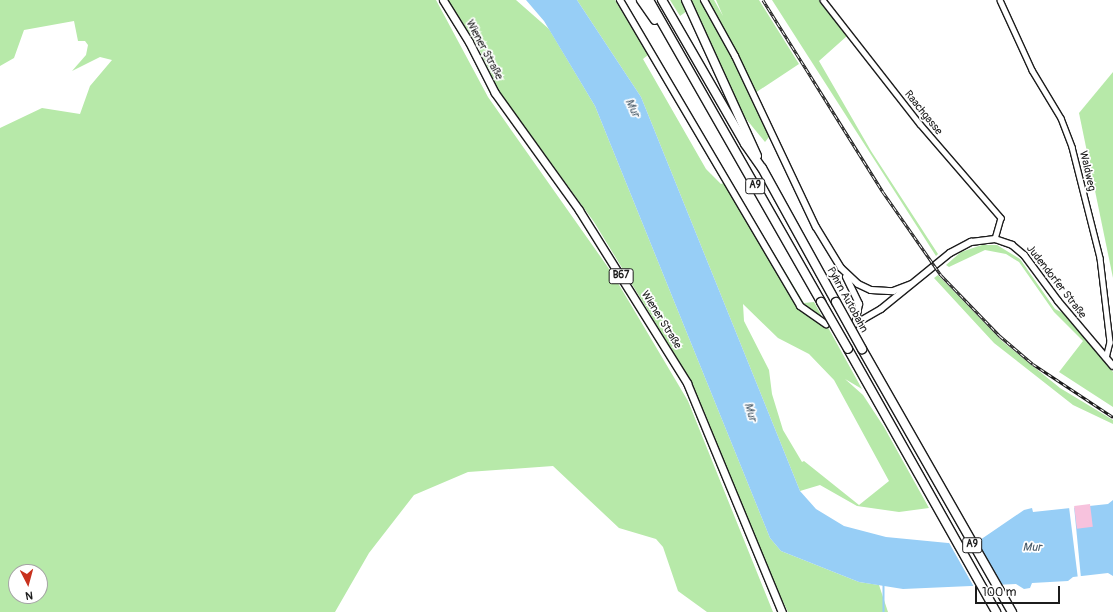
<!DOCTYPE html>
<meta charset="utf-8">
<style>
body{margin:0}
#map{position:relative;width:1113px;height:612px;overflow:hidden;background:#fff;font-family:Pangolin,sans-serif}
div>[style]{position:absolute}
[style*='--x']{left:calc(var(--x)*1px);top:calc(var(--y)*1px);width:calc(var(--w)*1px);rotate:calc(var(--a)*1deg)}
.green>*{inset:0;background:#b7e9a9}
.water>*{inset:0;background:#97cef6}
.pier>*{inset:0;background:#fff}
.stream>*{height:1.5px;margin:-0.75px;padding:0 0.75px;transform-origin:0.75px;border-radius:0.75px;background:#97cef6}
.building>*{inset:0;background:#f7c2dd;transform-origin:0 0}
.roads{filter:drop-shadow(1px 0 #1c1c1c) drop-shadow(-1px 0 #1c1c1c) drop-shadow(0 1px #1c1c1c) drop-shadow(0 -1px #1c1c1c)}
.street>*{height:4.5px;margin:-2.25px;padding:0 2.25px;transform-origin:2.25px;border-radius:2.25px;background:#fff}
.secondary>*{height:6px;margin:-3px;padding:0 3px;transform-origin:3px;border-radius:3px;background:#fff}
.primary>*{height:7px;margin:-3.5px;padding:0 3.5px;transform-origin:3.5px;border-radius:3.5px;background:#fff}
.highway>*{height:8px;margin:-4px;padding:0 4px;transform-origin:4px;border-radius:4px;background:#fff}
.rail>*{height:3px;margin-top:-1.5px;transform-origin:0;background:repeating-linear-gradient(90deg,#fff 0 4.5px,#1c1c1c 0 9px);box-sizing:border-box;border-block:1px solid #1c1c1c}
.bridges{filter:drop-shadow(1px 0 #1c1c1c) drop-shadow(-1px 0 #1c1c1c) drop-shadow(0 1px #1c1c1c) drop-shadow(0 -1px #1c1c1c)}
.highway-bridge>*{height:8px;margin:-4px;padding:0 4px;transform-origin:4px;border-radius:4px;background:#fff}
span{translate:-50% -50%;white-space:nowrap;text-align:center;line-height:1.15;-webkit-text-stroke:3.5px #fff;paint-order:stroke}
.shield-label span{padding:1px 3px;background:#fff;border:1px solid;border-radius:3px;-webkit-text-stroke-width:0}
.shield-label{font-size:10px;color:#1c1c1c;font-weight:700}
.street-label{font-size:11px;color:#1c1c1c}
.water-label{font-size:12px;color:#475a68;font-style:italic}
.north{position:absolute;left:8px;top:564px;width:40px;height:40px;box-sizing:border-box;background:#fff;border:1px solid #a4a4a4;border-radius:50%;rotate:174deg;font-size:11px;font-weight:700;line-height:16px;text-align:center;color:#1c1c1c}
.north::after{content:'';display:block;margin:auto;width:14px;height:18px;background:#c8321e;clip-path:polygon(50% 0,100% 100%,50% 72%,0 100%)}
.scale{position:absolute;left:975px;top:586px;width:85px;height:18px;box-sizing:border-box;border:2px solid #1c1c1c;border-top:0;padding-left:5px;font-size:12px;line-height:14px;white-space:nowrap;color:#1c1c1c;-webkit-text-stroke:3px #fff;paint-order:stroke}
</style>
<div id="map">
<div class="green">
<div style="clip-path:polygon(evenodd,0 0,436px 0,488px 97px,612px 273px,688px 401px,773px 612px,707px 612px,678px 591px,663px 547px,656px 539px,619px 528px,553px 466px,468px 472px,414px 495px,369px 553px,335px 612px,0 612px,0 128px,42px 108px,80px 114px,90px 86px,112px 60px,100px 57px,72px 71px,86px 55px,88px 45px,85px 41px,78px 41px,74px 21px,24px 30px,14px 58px,0 66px,0 0,16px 572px,40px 572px,40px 596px,16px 596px,16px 572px)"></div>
<div style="clip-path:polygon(448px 0,516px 0,549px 29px,595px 106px,770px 538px,781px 551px,859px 582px,879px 585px,888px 612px,788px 612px,766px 567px,704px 411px,680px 363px,594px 222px,499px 91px,477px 45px)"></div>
<div style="clip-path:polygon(evenodd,577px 0,615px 0,648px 55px,643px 59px,706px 169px,721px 184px,730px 180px,804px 303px,814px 302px,862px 389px,845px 379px,863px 395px,884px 427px,929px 508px,899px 512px,857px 506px,820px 485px,800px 491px,641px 97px,577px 0,743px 304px,778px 338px,809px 354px,834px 380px,889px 481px,859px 505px,804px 461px,802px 462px,783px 430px,772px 394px,769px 370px,744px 321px,743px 304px)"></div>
<div style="clip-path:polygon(670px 0,682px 0,687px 11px,680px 16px)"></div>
<div style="clip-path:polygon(691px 0,701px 0,725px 44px,769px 137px,765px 142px,742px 114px)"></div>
<div style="clip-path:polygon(706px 0,714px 0,723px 16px,716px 0,759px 0,799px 64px,755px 93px)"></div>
<div style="clip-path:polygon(772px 0,819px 0,847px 36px,819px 61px,871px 151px,938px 254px,936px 256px)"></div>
<div style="clip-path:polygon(1113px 72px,1113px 278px,1079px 113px)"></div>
<div style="clip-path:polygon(982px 245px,997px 245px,1020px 259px,1055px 309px,1063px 313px,1113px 372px,1113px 407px,1059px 372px,1083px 341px,1054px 312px,1019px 262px,1006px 254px,985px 250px,949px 267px,946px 265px,961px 252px)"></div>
<div style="clip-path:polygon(938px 275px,1003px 342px,1060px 388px,1113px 420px,1113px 424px,1073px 405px,994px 343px,934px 278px)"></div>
</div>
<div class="water">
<div style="clip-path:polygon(526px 0,577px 0,641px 97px,800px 491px,816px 509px,844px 526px,886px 537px,948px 543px,980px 540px,1024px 510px,1032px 508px,1033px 512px,1108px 504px,1113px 500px,1113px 576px,1108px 573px,1073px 577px,1068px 581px,1032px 583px,1030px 588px,1024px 589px,1016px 584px,903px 589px,859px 582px,781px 551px,770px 538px,595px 106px,544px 21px)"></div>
</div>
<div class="pier">
<div style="clip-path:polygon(1074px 506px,1081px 578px,1078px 579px,1069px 507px)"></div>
<div style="clip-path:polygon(976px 539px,997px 577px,1003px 586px,974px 587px,948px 541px)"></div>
</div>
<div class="stream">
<div style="--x:884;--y:584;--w:28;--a:90"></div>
</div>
<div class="building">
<div style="left:1090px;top:504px;width:23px;height:16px;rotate:83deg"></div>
</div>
<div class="roads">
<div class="street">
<div style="--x:823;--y:0;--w:157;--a:52"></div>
<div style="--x:920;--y:124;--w:124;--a:49.2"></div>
<div style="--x:1001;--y:218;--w:22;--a:106"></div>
<div style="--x:1000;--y:0;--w:77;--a:65.4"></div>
<div style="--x:1032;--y:70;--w:56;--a:58.9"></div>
<div style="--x:1061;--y:118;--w:31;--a:69"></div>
<div style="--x:1072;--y:147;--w:114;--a:75.8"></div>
<div style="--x:1100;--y:258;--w:85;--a:83.2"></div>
<div style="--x:1110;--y:342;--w:16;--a:104"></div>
</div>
<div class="secondary">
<div style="--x:620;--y:0;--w:355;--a:59.5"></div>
<div style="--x:800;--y:306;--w:32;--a:35"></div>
<div style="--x:704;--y:0;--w:64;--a:61"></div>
<div style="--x:735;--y:56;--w:189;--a:64.7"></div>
<div style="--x:816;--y:227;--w:48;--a:58.6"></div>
<div style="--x:841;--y:268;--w:23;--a:43"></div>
<div style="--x:858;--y:284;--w:14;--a:25"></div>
<div style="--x:871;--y:290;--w:22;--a:3"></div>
<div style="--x:893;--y:291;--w:19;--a:-21"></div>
<div style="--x:846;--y:277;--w:30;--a:64"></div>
<div style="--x:859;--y:304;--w:20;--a:101"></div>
<div style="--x:855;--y:324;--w:30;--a:-30"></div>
<div style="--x:881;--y:309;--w:89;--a:-39.1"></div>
<div style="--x:950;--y:253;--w:24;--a:-28"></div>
<div style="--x:971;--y:242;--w:24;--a:-7"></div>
<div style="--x:995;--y:239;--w:18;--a:19"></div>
<div style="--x:1012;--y:245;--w:16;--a:40"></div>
<div style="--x:1024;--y:255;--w:57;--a:53.5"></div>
<div style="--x:1058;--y:301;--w:85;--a:49.8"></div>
</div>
<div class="primary">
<div style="--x:443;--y:0;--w:49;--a:58.2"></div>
<div style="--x:469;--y:42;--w:57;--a:63"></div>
<div style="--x:495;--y:93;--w:144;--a:54.3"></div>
<div style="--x:579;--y:210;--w:204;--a:58"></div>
<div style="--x:687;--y:383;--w:248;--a:67.5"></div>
</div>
<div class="highway">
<div style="--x:641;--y:0;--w:24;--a:55"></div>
<div style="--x:649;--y:0;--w:348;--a:60.3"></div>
<div style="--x:662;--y:0;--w:166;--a:60"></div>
<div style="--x:745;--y:144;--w:29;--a:55"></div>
<div style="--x:762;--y:168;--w:153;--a:61.1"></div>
<div style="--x:686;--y:0;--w:171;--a:65.5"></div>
<div style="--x:848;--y:349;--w:302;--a:60.6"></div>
<div style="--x:862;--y:349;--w:303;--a:60.3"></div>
</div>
</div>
<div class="rail">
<div style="--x:763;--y:0;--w:226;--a:58"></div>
<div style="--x:883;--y:192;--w:101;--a:55.1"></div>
<div style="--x:941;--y:275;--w:85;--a:46"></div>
<div style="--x:1000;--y:336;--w:43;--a:40.3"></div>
<div style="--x:1033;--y:364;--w:96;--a:33.5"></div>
</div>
<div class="bridges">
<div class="highway-bridge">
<div style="--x:821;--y:302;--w:54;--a:60.1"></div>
<div style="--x:836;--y:302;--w:54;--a:61"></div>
</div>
</div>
<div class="shield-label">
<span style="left:755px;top:186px">A9</span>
<span style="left:621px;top:276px">B67</span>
<span style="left:972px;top:545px">A9</span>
</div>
<div class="street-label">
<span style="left:484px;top:50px;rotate:62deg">Wiener Straße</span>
<span style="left:923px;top:113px;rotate:51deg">Raachgasse</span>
<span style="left:1087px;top:171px;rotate:77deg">Waldweg</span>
<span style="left:1056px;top:282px;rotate:52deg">Judendorfer Straße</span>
<span style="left:847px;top:300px;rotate:61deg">Pyhrn Autobahn</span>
<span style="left:661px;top:320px;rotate:58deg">Wiener Straße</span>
</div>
<div class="water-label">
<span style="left:632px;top:108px;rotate:64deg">Mur</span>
<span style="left:750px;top:412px;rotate:73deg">Mur</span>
<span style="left:1032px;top:548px">Mur</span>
</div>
<div class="north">N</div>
<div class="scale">100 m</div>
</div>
